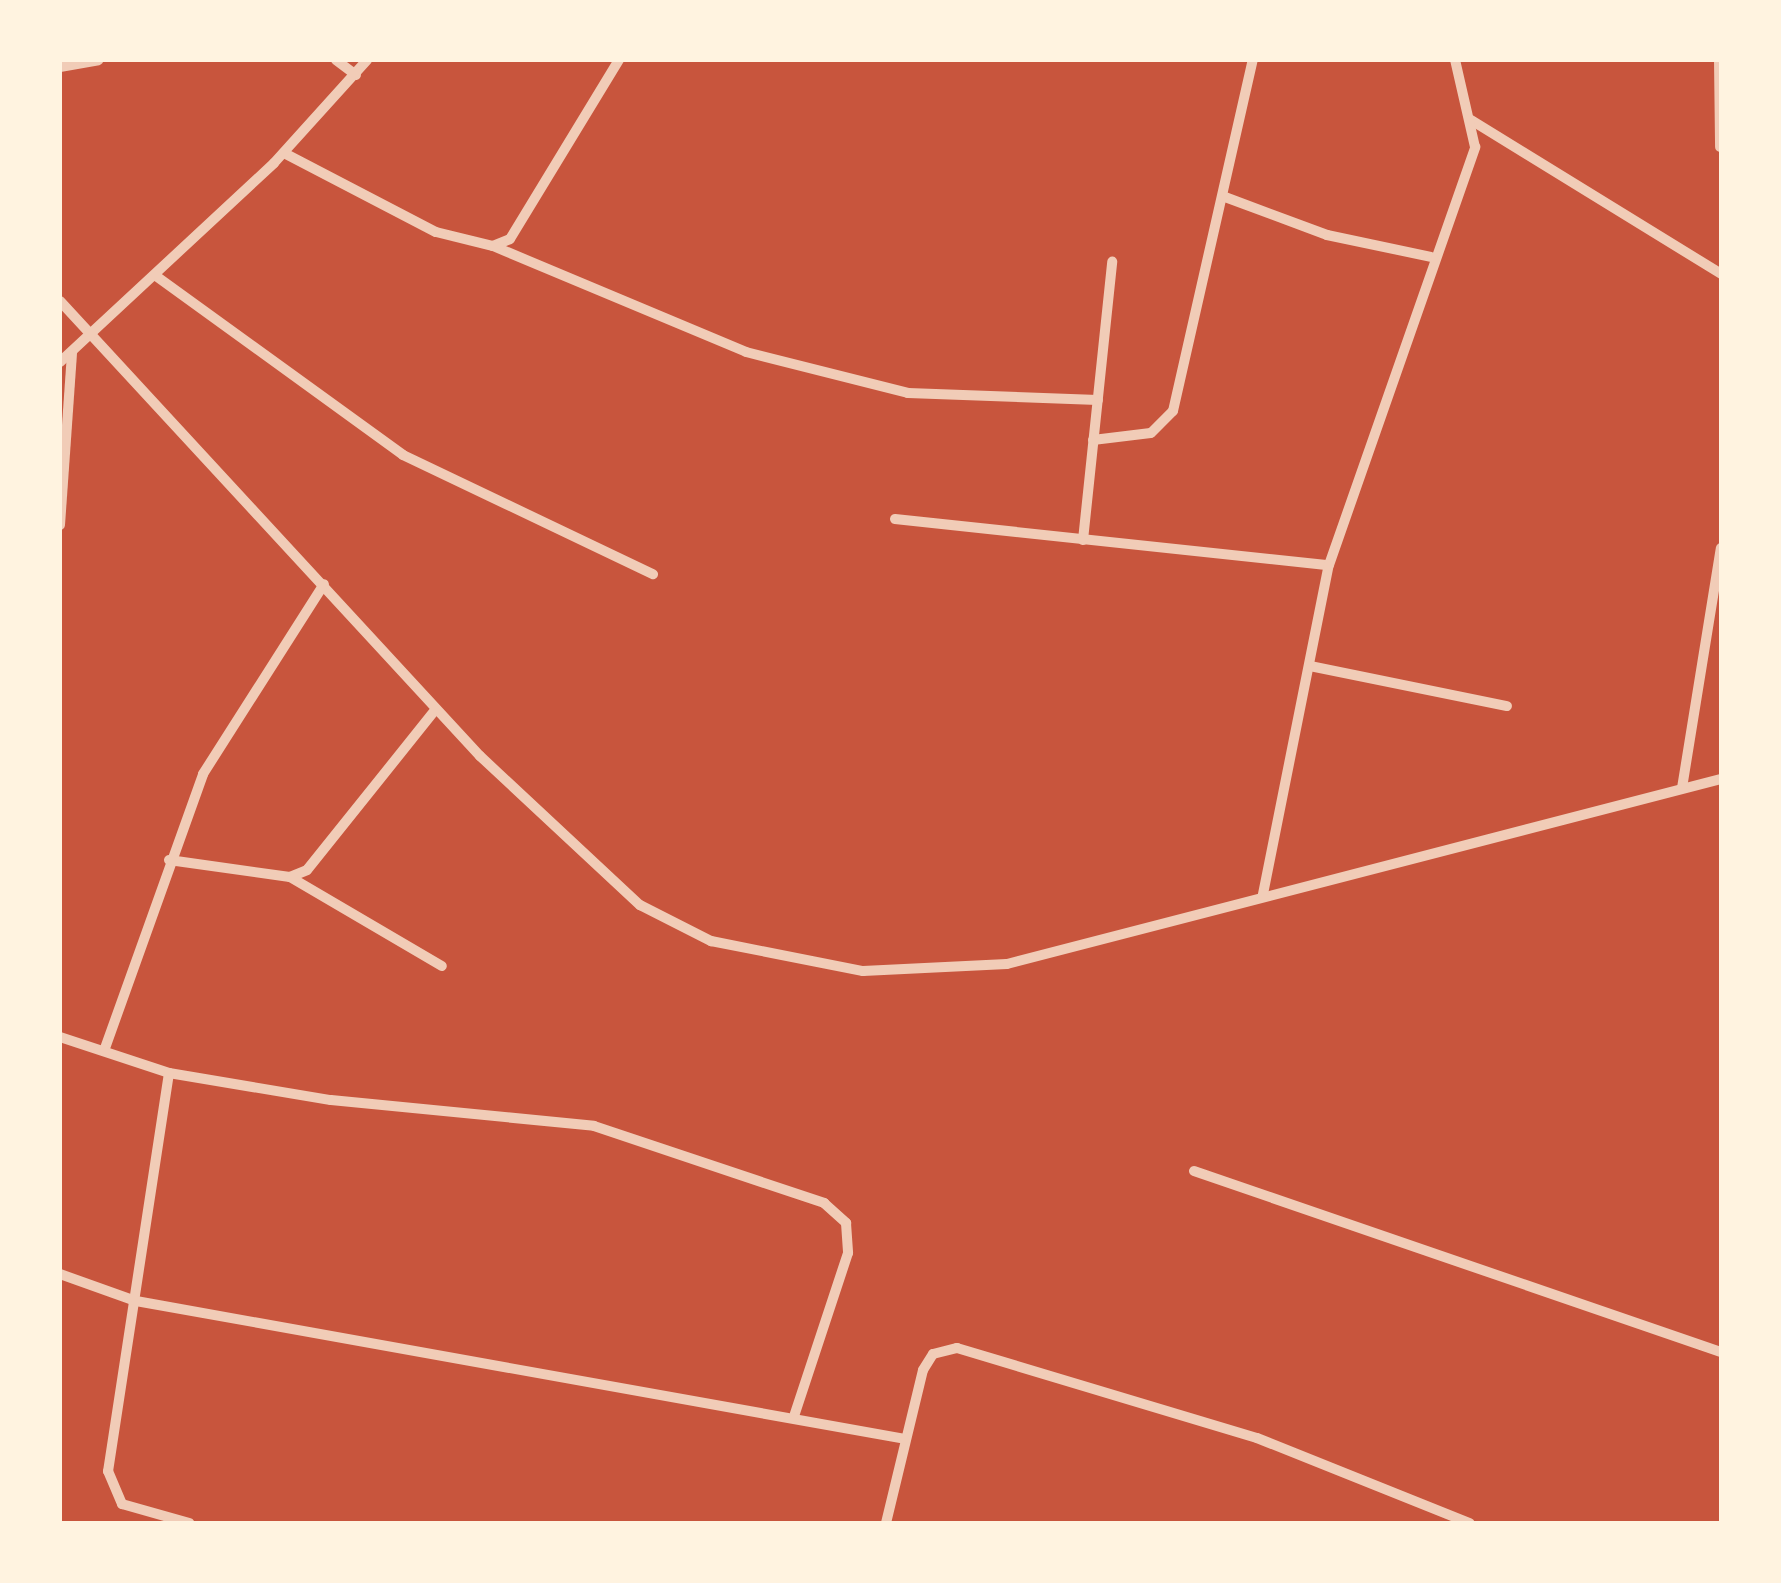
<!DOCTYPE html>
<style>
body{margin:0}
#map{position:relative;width:1781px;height:1583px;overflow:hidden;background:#c8553d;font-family:Georgia,serif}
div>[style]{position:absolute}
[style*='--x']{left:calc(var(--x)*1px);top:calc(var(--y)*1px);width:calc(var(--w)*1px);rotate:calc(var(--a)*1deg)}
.minor>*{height:10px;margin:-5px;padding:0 5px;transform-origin:5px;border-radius:5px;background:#f1ccb7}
span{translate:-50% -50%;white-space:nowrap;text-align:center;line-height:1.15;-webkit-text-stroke:10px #fff3e0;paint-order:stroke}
.frame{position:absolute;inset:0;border:62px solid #fff3e0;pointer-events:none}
</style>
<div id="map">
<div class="minor">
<div style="--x:336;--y:60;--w:25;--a:37"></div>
<div style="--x:1719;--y:60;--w:87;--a:89.3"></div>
<div style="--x:60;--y:67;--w:39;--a:-10"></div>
<div style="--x:1471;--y:120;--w:294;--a:31.6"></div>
<div style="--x:284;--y:153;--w:171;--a:27.5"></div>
<div style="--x:436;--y:232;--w:59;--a:13.8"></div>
<div style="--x:493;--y:246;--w:18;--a:-22"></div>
<div style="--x:510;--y:239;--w:210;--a:-58.7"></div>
<div style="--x:1225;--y:197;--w:109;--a:20.4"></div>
<div style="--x:1327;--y:235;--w:106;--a:11.9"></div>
<div style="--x:493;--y:246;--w:274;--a:22.7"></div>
<div style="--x:746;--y:352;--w:167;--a:14.2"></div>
<div style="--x:908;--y:393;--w:190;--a:2.1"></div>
<div style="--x:156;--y:276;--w:305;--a:35.9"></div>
<div style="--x:403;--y:455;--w:277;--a:25.5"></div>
<div style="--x:60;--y:301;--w:619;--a:47.29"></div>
<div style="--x:480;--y:756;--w:219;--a:43"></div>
<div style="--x:640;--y:905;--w:80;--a:26.9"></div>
<div style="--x:711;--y:941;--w:155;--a:11.2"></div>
<div style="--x:863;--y:971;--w:144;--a:-2.8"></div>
<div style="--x:1007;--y:964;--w:738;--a:-14.53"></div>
<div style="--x:60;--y:362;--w:292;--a:-42.9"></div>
<div style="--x:274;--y:163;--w:139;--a:-47.9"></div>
<div style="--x:1093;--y:440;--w:58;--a:-6.9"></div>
<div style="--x:1151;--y:433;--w:31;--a:-45"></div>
<div style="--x:1173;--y:411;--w:360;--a:-77.2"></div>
<div style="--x:895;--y:519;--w:436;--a:6.1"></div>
<div style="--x:60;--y:525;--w:173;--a:-86"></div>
<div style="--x:1083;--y:540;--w:280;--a:-84"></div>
<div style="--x:1310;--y:666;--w:201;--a:11.5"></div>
<div style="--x:1682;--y:788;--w:243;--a:-80.8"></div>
<div style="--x:169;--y:860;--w:122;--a:8"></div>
<div style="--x:290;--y:877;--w:18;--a:-22"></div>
<div style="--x:307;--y:870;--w:206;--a:-51.3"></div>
<div style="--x:290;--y:877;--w:176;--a:30.4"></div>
<div style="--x:1263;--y:894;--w:336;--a:-78.7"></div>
<div style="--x:1329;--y:565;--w:443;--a:-70.7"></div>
<div style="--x:1475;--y:147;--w:89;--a:-102.9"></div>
<div style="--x:60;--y:1037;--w:115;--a:18.3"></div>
<div style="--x:169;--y:1073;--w:164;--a:9.5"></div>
<div style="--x:331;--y:1100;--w:264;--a:5.6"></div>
<div style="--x:594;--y:1126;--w:243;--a:18.5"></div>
<div style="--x:824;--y:1203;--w:30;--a:42"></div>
<div style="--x:846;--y:1223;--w:30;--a:86"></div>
<div style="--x:848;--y:1253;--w:169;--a:108.3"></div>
<div style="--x:104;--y:1051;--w:294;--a:-70.3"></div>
<div style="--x:203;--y:774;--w:225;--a:-57.5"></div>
<div style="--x:169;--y:1073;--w:403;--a:98.7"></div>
<div style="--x:108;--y:1471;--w:36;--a:67"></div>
<div style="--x:122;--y:1504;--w:70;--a:15.8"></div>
<div style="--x:1194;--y:1171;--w:557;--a:18.96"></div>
<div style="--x:60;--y:1274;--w:81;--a:19.6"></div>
<div style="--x:136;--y:1301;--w:781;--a:10.17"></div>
<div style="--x:886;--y:1523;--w:157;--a:-76.4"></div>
<div style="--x:923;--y:1370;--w:19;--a:-58"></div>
<div style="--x:933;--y:1354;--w:25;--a:-14"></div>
<div style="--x:957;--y:1348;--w:313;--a:16.7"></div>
<div style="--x:1257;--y:1438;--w:229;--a:21.8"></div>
</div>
<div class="frame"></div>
</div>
